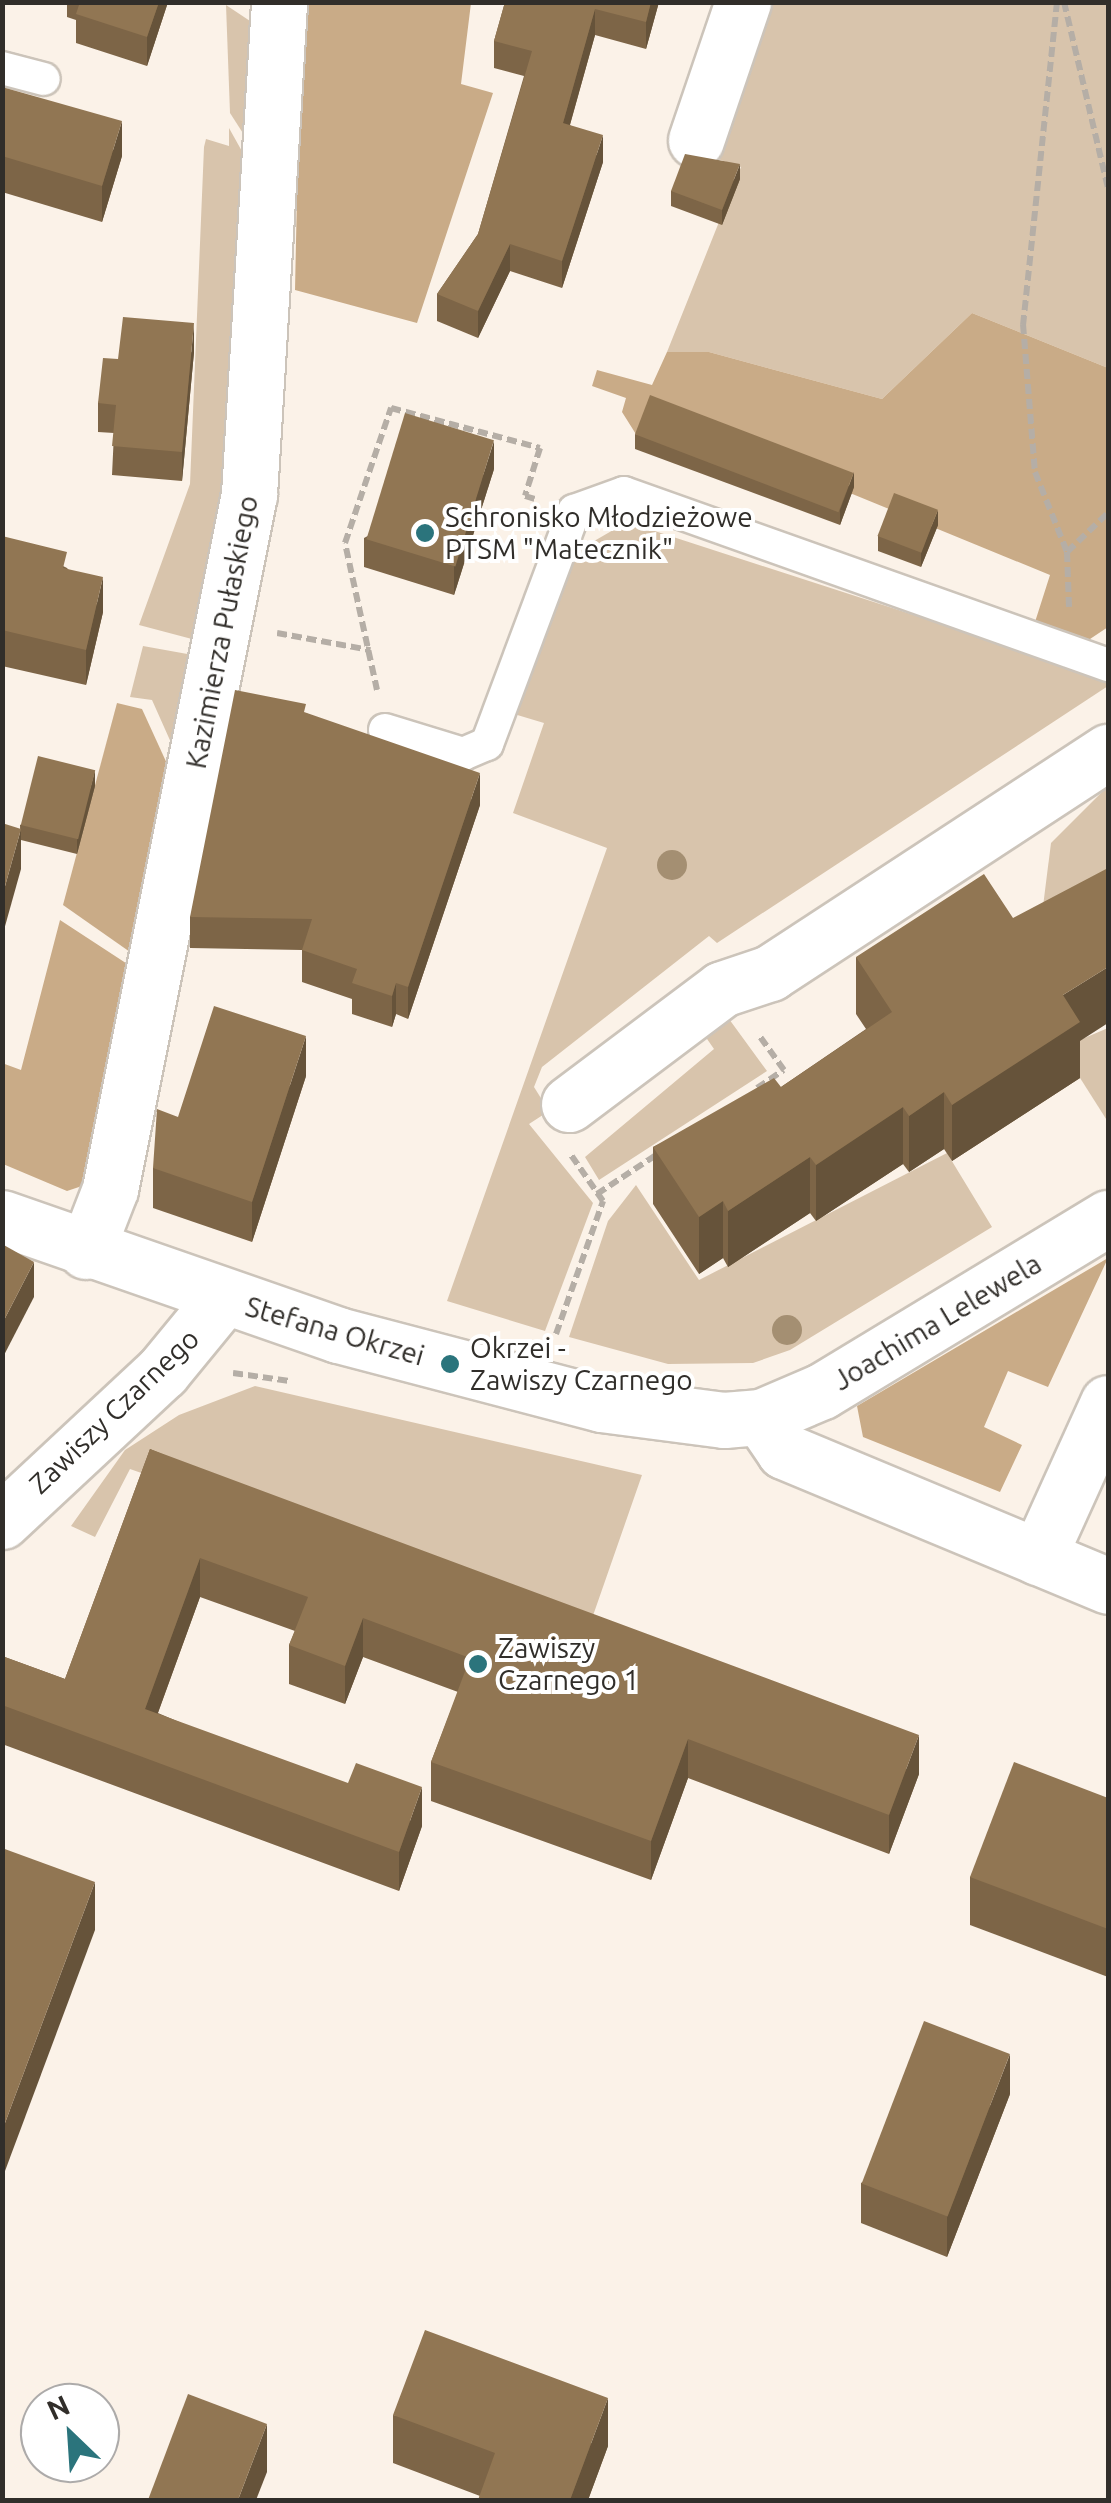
<!DOCTYPE html>
<meta charset="utf-8">
<style>
body{margin:0}
#map{position:relative;width:1111px;height:2503px;overflow:hidden;background:#fbf2e8;font-family:Ubuntu,sans-serif}
div>[style]{position:absolute}
[style*='--x']{left:calc(var(--x)*1px);top:calc(var(--y)*1px);width:calc(var(--w)*1px);rotate:calc(var(--a)*1deg)}
.green>*{inset:0;background:#d8c4ac}
.forest>*{inset:0;background:#c9ab87}
.path>*{height:6px;margin-top:-3px;transform-origin:0;background:repeating-linear-gradient(90deg,#b5aea6 0 10px,transparent 0 15px)}
.roads{filter:drop-shadow(2px 0 #ccc4ba) drop-shadow(-2px 0 #ccc4ba) drop-shadow(0 2px #ccc4ba) drop-shadow(0 -2px #ccc4ba)}
.lane>*{height:32px;margin:-16px;padding:0 16px;transform-origin:16px;border-radius:16px;background:#fff}
.street>*{height:55px;margin:-27.5px;padding:0 27.5px;transform-origin:27.5px;border-radius:27.5px;background:#fff}
.secondary>*{height:55px;margin:-27.5px;padding:0 27.5px;transform-origin:27.5px;border-radius:27.5px;background:#fff}
.trees>*{width:30px;height:30px;margin:-15px;border-radius:50%;background:#a48f72}
.wall>*{inset:0;background:#7d6547}
.shaded-wall>*{inset:0;background:#66533a}
.building>*{inset:0;background:#917653;transform-origin:0 0}
.dots>*{width:28px;height:28px;translate:-50% -50%;box-sizing:border-box;border:5px solid #fff;border-radius:50%}
span{translate:-50% -50%;white-space:nowrap;text-align:center;line-height:1.15;-webkit-text-stroke:8px #fff;paint-order:stroke}
.poi-label{font-size:28px;color:#312e2a}
.left{translate:0 -50%;text-align:left}
.street-label{font-size:28px;color:#312e2a}
.frame{position:absolute;inset:0;border:5px solid #312e2a;pointer-events:none}
.north{position:absolute;left:20px;top:2383px;width:100px;height:100px;box-sizing:border-box;background:#fff;border:2px solid #adabaa;border-radius:50%;rotate:335deg;font-size:28px;font-weight:700;line-height:40px;text-align:center;color:#312e2a}
.north::after{content:'';display:block;margin:auto;width:35px;height:45px;background:#2b747c;clip-path:polygon(50% 0,100% 100%,50% 72%,0 100%)}
</style>
<div id="map">
<div class="green">
<div style="clip-path:polygon(766px 3px,1108px 3px,1108px 368px,972px 313px,882px 399px,709px 352px,667px 352px,741px 167px,715px 158px)"></div>
<div style="clip-path:polygon(226px 5px,256px 25px,255px 152px,230px 113px)"></div>
<div style="clip-path:polygon(229px 128px,253px 171px,207px 643px,139px 625px,190px 484px,204px 147px,206px 139px,229px 146px)"></div>
<div style="clip-path:polygon(627px 522px,1108px 678px,1108px 686px,717px 943px,709px 936px,542px 1067px,534px 1087px,549px 1111px,529px 1124px,593px 1203px,545px 1331px,447px 1301px,607px 848px,513px 813px,544px 723px,514px 714px,570px 555px)"></div>
<div style="clip-path:polygon(143px 646px,204px 657px,181px 765px,152px 700px,130px 697px)"></div>
<div style="clip-path:polygon(1108px 786px,1108px 879px,1041px 922px,1051px 843px)"></div>
<div style="clip-path:polygon(721px 1008px,767px 1071px,599px 1180px,585px 1157px,714px 1049px,698px 1026px)"></div>
<div style="clip-path:polygon(1108px 1028px,1108px 1122px,1061px 1048px)"></div>
<div style="clip-path:polygon(947px 1153px,992px 1227px,790px 1350px,753px 1363px,668px 1364px,569px 1337px,608px 1221px,636px 1185px,699px 1280px)"></div>
<div style="clip-path:polygon(255px 1386px,642px 1475px,588px 1630px,130px 1469px,95px 1537px,71px 1526px,125px 1450px,179px 1415px)"></div>
</div>
<div class="forest">
<div style="clip-path:polygon(301px 3px,471px 3px,461px 84px,493px 93px,417px 323px,295px 290px)"></div>
<div style="clip-path:polygon(972px 313px,1108px 368px,1108px 627px,1087px 641px,1035px 622px,1050px 575px,650px 411px,639px 439px,622px 412px,626px 398px,592px 386px,597px 370px,652px 385px,667px 352px,709px 352px,882px 399px)"></div>
<div style="clip-path:polygon(117px 703px,142px 709px,174px 779px,140px 959px,63px 905px)"></div>
<div style="clip-path:polygon(60px 920px,138px 971px,88px 1184px,67px 1191px,3px 1164px,2px 1063px,21px 1070px)"></div>
<div style="clip-path:polygon(1108px 1258px,1048px 1387px,1008px 1371px,984px 1427px,1022px 1445px,1000px 1492px,863px 1437px,857px 1406px)"></div>
</div>
<div class="path">
<div style="--x:1057;--y:2;--w:324;--a:96"></div>
<div style="--x:1023;--y:324;--w:148;--a:85.4"></div>
<div style="--x:1035;--y:472;--w:86;--a:68.2"></div>
<div style="--x:1067;--y:552;--w:55;--a:87.9"></div>
<div style="--x:1064;--y:2;--w:191;--a:76.7"></div>
<div style="--x:1067;--y:552;--w:57;--a:-43.6"></div>
<div style="--x:277;--y:633;--w:95;--a:10.4"></div>
<div style="--x:377;--y:690;--w:150;--a:-102.3"></div>
<div style="--x:345;--y:543;--w:143;--a:-71.2"></div>
<div style="--x:391;--y:408;--w:154;--a:15"></div>
<div style="--x:540;--y:448;--w:50;--a:107.4"></div>
<div style="--x:525;--y:496;--w:10;--a:17"></div>
<div style="--x:757;--y:1088;--w:32;--a:-34"></div>
<div style="--x:784;--y:1070;--w:44;--a:-125.8"></div>
<div style="--x:597;--y:1194;--w:74;--a:-33.5"></div>
<div style="--x:556;--y:1334;--w:141;--a:-70.5"></div>
<div style="--x:603;--y:1201;--w:56;--a:-124.8"></div>
<div style="--x:233;--y:1373;--w:57;--a:8.1"></div>
</div>
<div class="roads">
<div class="lane">
<div style="--x:2;--y:68;--w:43;--a:14.7"></div>
<div style="--x:385;--y:730;--w:82;--a:17.1"></div>
<div style="--x:463;--y:754;--w:26;--a:-23"></div>
<div style="--x:487;--y:744;--w:249;--a:-69.5"></div>
<div style="--x:574;--y:511;--w:53;--a:-19.8"></div>
<div style="--x:624;--y:493;--w:514;--a:19.56"></div>
</div>
<div class="street">
<div style="--x:696;--y:140;--w:146;--a:-71.2"></div>
<div style="--x:569;--y:1104;--w:191;--a:-36.9"></div>
<div style="--x:722;--y:989;--w:51;--a:-18.4"></div>
<div style="--x:770;--y:973;--w:404;--a:-33.2"></div>
<div style="--x:86;--y:1251;--w:66;--a:-68.8"></div>
<div style="--x:110;--y:1189;--w:709;--a:-78.69"></div>
<div style="--x:249;--y:494;--w:493;--a:-86.5"></div>
<div style="--x:2;--y:1521;--w:219;--a:-43"></div>
<div style="--x:162;--y:1372;--w:94;--a:-50.6"></div>
<div style="--x:1038;--y:1557;--w:169;--a:-65.6"></div>
</div>
<div class="secondary">
<div style="--x:2;--y:1218;--w:356;--a:19.2"></div>
<div style="--x:338;--y:1335;--w:272;--a:14.7"></div>
<div style="--x:601;--y:1404;--w:124;--a:7.4"></div>
<div style="--x:724;--y:1420;--w:37;--a:-5"></div>
<div style="--x:761;--y:1417;--w:66;--a:-23.1"></div>
<div style="--x:822;--y:1391;--w:334;--a:-31.2"></div>
<div style="--x:761;--y:1417;--w:41;--a:55.9"></div>
<div style="--x:784;--y:1451;--w:351;--a:22.6"></div>
</div>
</div>
<div class="trees">
<div style="left:672px;top:865px"></div>
<div style="left:787px;top:1330px"></div>
</div>
<div class="wall">
<div style="clip-path:polygon(67px 2px,168px 2px,147px 66px,76px 43px,76px 20px,67px 17px)"></div>
<div style="clip-path:polygon(505px 2px,659px 2px,646px 49px,595px 35px,570px 125px,603px 162px,562px 288px,510px 271px,478px 338px,437px 321px,437px 294px,478px 234px,524px 76px,494px 68px,494px 41px)"></div>
<div style="clip-path:polygon(2px 87px,122px 156px,102px 222px,2px 192px)"></div>
<div style="clip-path:polygon(740px 179px,722px 225px,671px 206px,671px 191px)"></div>
<div style="clip-path:polygon(194px 352px,182px 481px,112px 475px,114px 433px,98px 432px,98px 403px,118px 359px)"></div>
<div style="clip-path:polygon(635px 434px,854px 487px,840px 525px,635px 449px)"></div>
<div style="clip-path:polygon(494px 469px,454px 595px,364px 567px,364px 538px)"></div>
<div style="clip-path:polygon(938px 525px,921px 567px,878px 551px,878px 536px)"></div>
<div style="clip-path:polygon(2px 536px,67px 568px,103px 612px,86px 685px,2px 666px)"></div>
<div style="clip-path:polygon(306px 713px,480px 805px,408px 1019px,396px 1014px,392px 1027px,352px 1014px,352px 999px,302px 982px,302px 950px,190px 948px,190px 917px)"></div>
<div style="clip-path:polygon(95px 786px,77px 854px,21px 840px,21px 869px,20px 825px)"></div>
<div style="clip-path:polygon(856px 957px,1080px 1041px,1080px 1078px,952px 1161px,944px 1149px,909px 1172px,903px 1164px,816px 1221px,810px 1213px,728px 1267px,723px 1258px,699px 1274px,653px 1204px,653px 1147px,781px 1087px,866px 1029px,856px 1014px)"></div>
<div style="clip-path:polygon(306px 1076px,252px 1242px,153px 1208px,153px 1168px)"></div>
<div style="clip-path:polygon(150px 1449px,919px 1774px,889px 1854px,688px 1778px,651px 1880px,431px 1801px,431px 1762px,458px 1692px,363px 1657px,345px 1704px,289px 1684px,289px 1645px,295px 1631px,200px 1597px,158px 1713px,422px 1826px,399px 1891px,2px 1744px,2px 1656px,65px 1679px)"></div>
<div style="clip-path:polygon(1108px 1798px,1108px 1977px,970px 1925px,970px 1877px)"></div>
<div style="clip-path:polygon(1010px 2094px,947px 2257px,861px 2223px,861px 2183px)"></div>
<div style="clip-path:polygon(393px 2415px,608px 2446px,588px 2500px,478px 2500px,480px 2496px,393px 2463px)"></div>
</div>
<div class="shaded-wall">
<div style="clip-path:polygon(159px 2px,168px 2px,147px 66px,147px 37px)"></div>
<div style="clip-path:polygon(651px 2px,659px 2px,646px 49px,646px 22px)"></div>
<div style="clip-path:polygon(595px 9px,595px 35px,563px 149px,563px 123px)"></div>
<div style="clip-path:polygon(122px 121px,122px 156px,102px 222px,102px 186px)"></div>
<div style="clip-path:polygon(603px 135px,603px 162px,562px 288px,562px 261px)"></div>
<div style="clip-path:polygon(740px 164px,740px 179px,722px 225px,722px 210px)"></div>
<div style="clip-path:polygon(510px 244px,510px 271px,478px 338px,478px 311px)"></div>
<div style="clip-path:polygon(194px 323px,194px 352px,182px 481px,182px 452px)"></div>
<div style="clip-path:polygon(494px 441px,494px 469px,454px 595px,454px 566px)"></div>
<div style="clip-path:polygon(854px 472px,854px 487px,840px 525px,840px 510px)"></div>
<div style="clip-path:polygon(938px 510px,938px 525px,921px 567px,921px 552px)"></div>
<div style="clip-path:polygon(103px 577px,103px 612px,86px 685px,86px 650px)"></div>
<div style="clip-path:polygon(95px 770px,95px 786px,77px 854px,77px 839px)"></div>
<div style="clip-path:polygon(480px 773px,480px 805px,408px 1019px,408px 987px)"></div>
<div style="clip-path:polygon(21px 829px,21px 869px,2px 937px,2px 897px)"></div>
<div style="clip-path:polygon(1108px 967px,1108px 1023px,1080px 1041px,1080px 1078px,952px 1161px,952px 1105px,1063px 995px)"></div>
<div style="clip-path:polygon(396px 983px,396px 1014px,392px 1027px,392px 996px)"></div>
<div style="clip-path:polygon(306px 1036px,306px 1076px,252px 1242px,252px 1202px)"></div>
<div style="clip-path:polygon(944px 1092px,944px 1149px,909px 1172px,909px 1116px)"></div>
<div style="clip-path:polygon(903px 1107px,903px 1164px,816px 1221px,816px 1165px)"></div>
<div style="clip-path:polygon(810px 1157px,810px 1213px,728px 1267px,728px 1211px)"></div>
<div style="clip-path:polygon(723px 1201px,723px 1258px,699px 1274px,699px 1217px)"></div>
<div style="clip-path:polygon(34px 1262px,34px 1297px,2px 1359px,2px 1324px)"></div>
<div style="clip-path:polygon(200px 1558px,200px 1597px,145px 1748px,145px 1709px)"></div>
<div style="clip-path:polygon(363px 1618px,363px 1657px,345px 1704px,345px 1666px)"></div>
<div style="clip-path:polygon(919px 1735px,919px 1774px,889px 1854px,889px 1815px)"></div>
<div style="clip-path:polygon(688px 1739px,688px 1778px,651px 1880px,651px 1841px)"></div>
<div style="clip-path:polygon(422px 1787px,422px 1826px,399px 1891px,399px 1852px)"></div>
<div style="clip-path:polygon(95px 1882px,95px 1930px,2px 2179px,2px 2131px)"></div>
<div style="clip-path:polygon(1010px 2054px,1010px 2094px,947px 2257px,947px 2217px)"></div>
<div style="clip-path:polygon(608px 2398px,608px 2446px,588px 2500px,570px 2500px)"></div>
<div style="clip-path:polygon(267px 2424px,267px 2472px,256px 2500px,238px 2500px)"></div>
</div>
<div class="building">
<div style="clip-path:polygon(80px 2px,159px 2px,147px 37px,76px 14px)"></div>
<div style="clip-path:polygon(505px 2px,651px 2px,646px 22px,595px 9px,563px 123px,603px 135px,562px 261px,510px 244px,478px 311px,437px 294px,478px 234px,532px 51px,494px 41px)"></div>
<div style="clip-path:polygon(2px 87px,122px 121px,102px 186px,2px 156px)"></div>
<div style="clip-path:polygon(685px 154px,740px 164px,722px 210px,671px 191px)"></div>
<div style="clip-path:polygon(123px 317px,194px 323px,182px 452px,112px 446px,116px 405px,98px 403px,103px 358px,118px 359px)"></div>
<div style="left:650px;top:395px;width:218px;height:42px;rotate:21deg"></div>
<div style="left:405px;top:413px;width:93px;height:132px;rotate:17deg"></div>
<div style="left:894px;top:493px;width:47px;height:46px;rotate:21deg"></div>
<div style="clip-path:polygon(2px 536px,67px 552px,63px 568px,103px 577px,86px 650px,2px 630px)"></div>
<div style="clip-path:polygon(235px 690px,306px 704px,304px 712px,480px 773px,408px 987px,396px 983px,392px 996px,352px 983px,357px 969px,302px 950px,312px 919px,190px 917px)"></div>
<div style="left:38px;top:756px;width:59px;height:71px;rotate:14deg"></div>
<div style="clip-path:polygon(2px 823px,21px 829px,2px 897px)"></div>
<div style="clip-path:polygon(1108px 868px,1108px 967px,1063px 995px,1080px 1022px,952px 1105px,944px 1092px,909px 1116px,903px 1107px,816px 1165px,810px 1157px,728px 1211px,723px 1201px,699px 1217px,653px 1147px,774px 1078px,781px 1087px,892px 1012px,856px 957px,984px 874px,1013px 918px)"></div>
<div style="clip-path:polygon(214px 1006px,306px 1036px,252px 1202px,153px 1168px,157px 1109px,178px 1117px)"></div>
<div style="clip-path:polygon(2px 1244px,34px 1262px,2px 1324px)"></div>
<div style="clip-path:polygon(150px 1449px,919px 1735px,889px 1815px,688px 1739px,651px 1841px,431px 1762px,470px 1658px,363px 1618px,345px 1666px,289px 1645px,308px 1597px,200px 1558px,145px 1709px,348px 1783px,356px 1763px,422px 1787px,399px 1852px,2px 1705px,2px 1656px,65px 1679px)"></div>
<div style="clip-path:polygon(1014px 1762px,1108px 1798px,1108px 1929px,970px 1877px)"></div>
<div style="clip-path:polygon(2px 1848px,95px 1882px,2px 2131px)"></div>
<div style="left:924px;top:2021px;width:92px;height:174px;rotate:21deg"></div>
<div style="clip-path:polygon(425px 2330px,608px 2398px,570px 2500px,478px 2500px,495px 2453px,393px 2415px)"></div>
<div style="clip-path:polygon(188px 2394px,267px 2424px,238px 2500px,148px 2500px)"></div>
</div>
<div class="dots">
<div style="left:425px;top:533px;background:#2b747c"></div>
<div style="left:450px;top:1364px;background:#2b747c"></div>
<div style="left:478px;top:1664px;background:#2b747c"></div>
</div>
<div class="poi-label">
<span class="left" style="left:445px;top:533px">Schronisko Młodzieżowe<br>PTSM "Matecznik"</span>
<span class="left" style="left:470px;top:1364px">Okrzei -<br>Zawiszy Czarnego</span>
<span class="left" style="left:498px;top:1664px">Zawiszy<br>Czarnego 1</span>
</div>
<div class="street-label">
<span style="left:222px;top:632px;rotate:-79deg">Kazimierza Pułaskiego</span>
<span style="left:937px;top:1322px;rotate:-31deg">Joachima Lelewela</span>
<span style="left:335px;top:1331px;rotate:16deg">Stefana Okrzei</span>
<span style="left:114px;top:1411px;rotate:-44deg">Zawiszy Czarnego</span>
</div>
<div class="frame"></div>
<div class="north">N</div>
</div>
